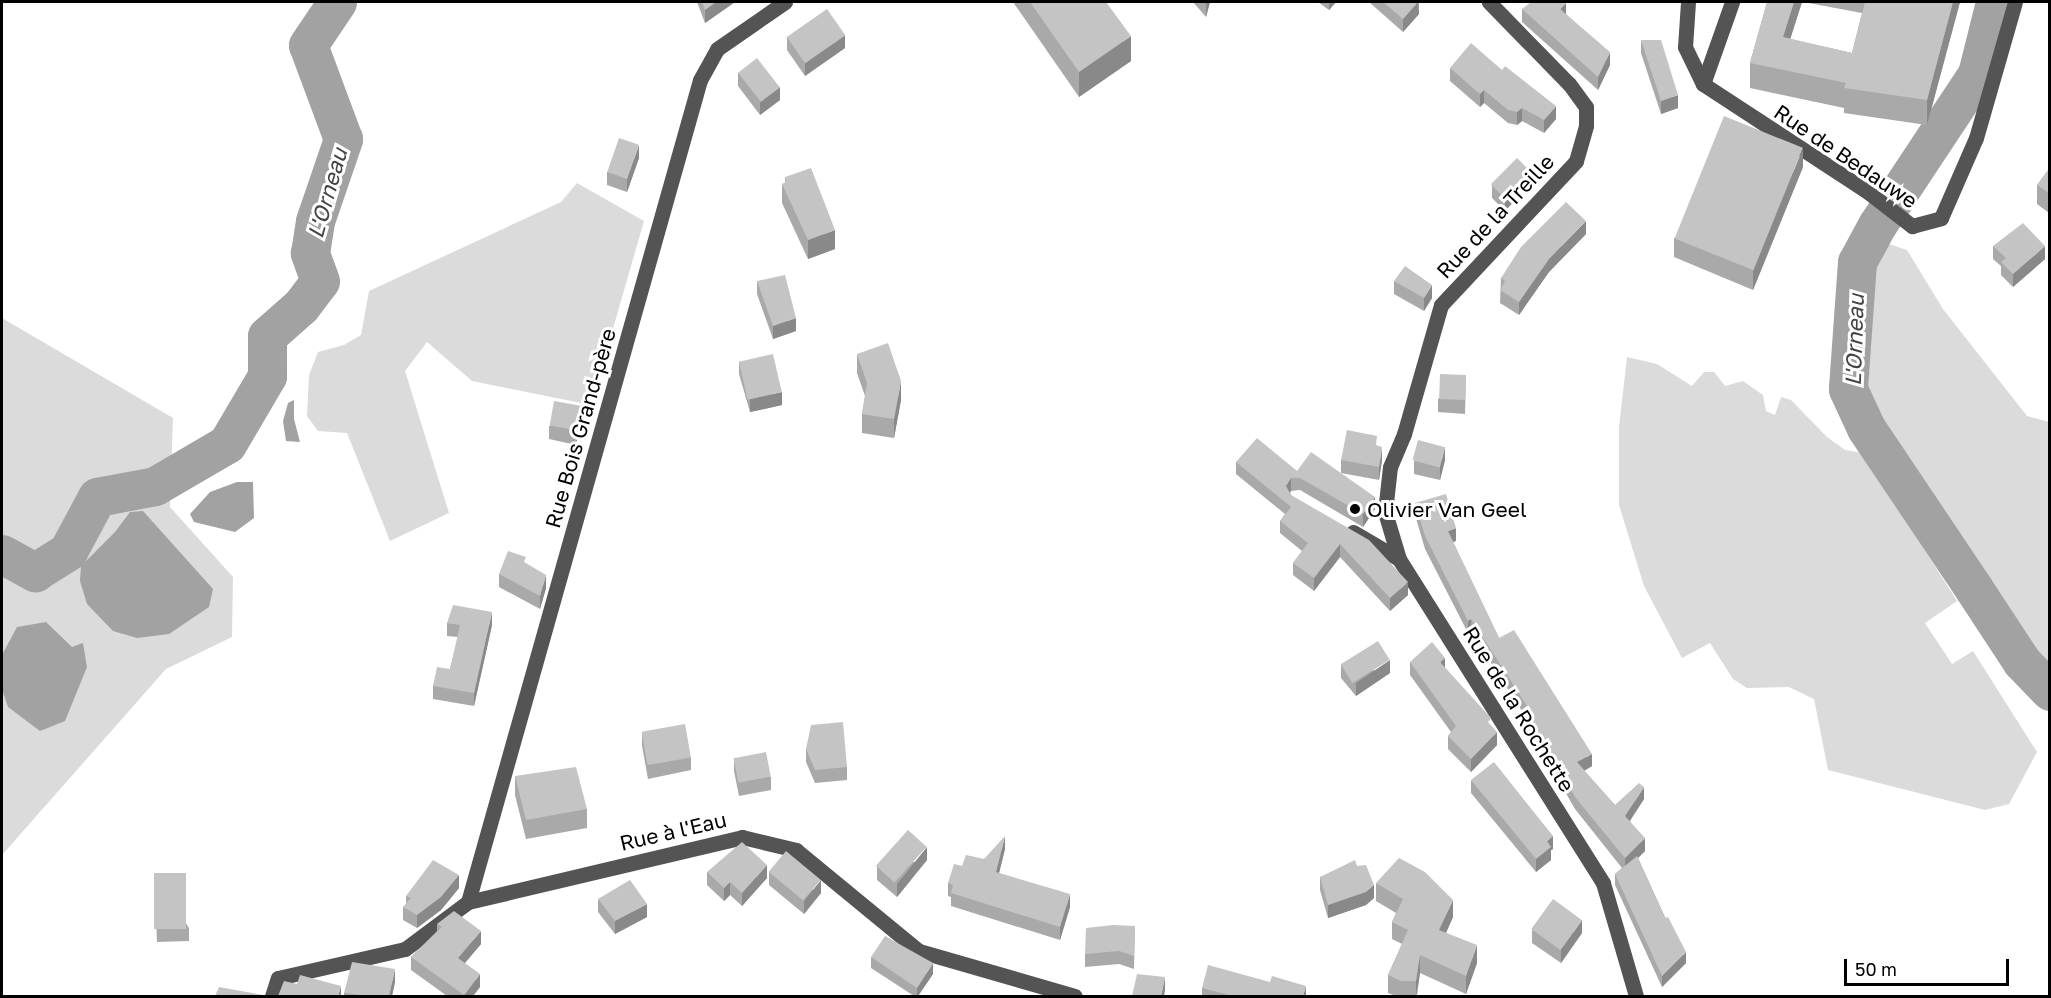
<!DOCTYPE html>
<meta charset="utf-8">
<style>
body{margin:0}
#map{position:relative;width:2051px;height:998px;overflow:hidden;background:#fff;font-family:"Golos Text",sans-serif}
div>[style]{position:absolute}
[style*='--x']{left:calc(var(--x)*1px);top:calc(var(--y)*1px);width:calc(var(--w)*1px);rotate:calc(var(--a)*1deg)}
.green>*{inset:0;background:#dbdbdb}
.water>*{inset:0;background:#a2a2a2}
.river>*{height:39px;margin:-19.5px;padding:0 19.5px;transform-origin:19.5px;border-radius:19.5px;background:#a2a2a2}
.minor>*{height:15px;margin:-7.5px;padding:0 7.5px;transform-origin:7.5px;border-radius:7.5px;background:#545454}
.wall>*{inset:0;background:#a9a9a9}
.shaded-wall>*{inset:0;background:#898989}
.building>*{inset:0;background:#c4c4c4;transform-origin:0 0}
.dots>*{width:16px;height:16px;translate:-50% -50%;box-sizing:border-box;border:3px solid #fff;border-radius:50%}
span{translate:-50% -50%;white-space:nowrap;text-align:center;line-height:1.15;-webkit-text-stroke:6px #fff;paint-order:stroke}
.street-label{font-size:21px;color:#000}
.poi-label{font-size:21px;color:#000}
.left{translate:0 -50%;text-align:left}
.water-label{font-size:22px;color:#434343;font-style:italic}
.frame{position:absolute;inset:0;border:3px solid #000;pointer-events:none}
.scale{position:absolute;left:1844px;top:959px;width:165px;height:27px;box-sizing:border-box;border:3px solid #000;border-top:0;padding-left:8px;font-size:18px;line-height:21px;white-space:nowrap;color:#000;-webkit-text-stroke:4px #fff;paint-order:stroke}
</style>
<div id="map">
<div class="green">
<div style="clip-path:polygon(577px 183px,644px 221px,591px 405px,472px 381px,427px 342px,405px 371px,449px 513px,390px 541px,347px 433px,318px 431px,307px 416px,309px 375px,318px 352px,344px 345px,361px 335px,369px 291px,561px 202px)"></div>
<div style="clip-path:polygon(1880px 241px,1907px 250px,1943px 309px,2027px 416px,2049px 422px,2049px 677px,2030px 658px,1868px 414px,1860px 389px,1867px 274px)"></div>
<div style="clip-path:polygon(2px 318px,173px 418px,170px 507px,233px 577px,232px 637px,166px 669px,2px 855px)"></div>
<div style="clip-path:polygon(1627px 357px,1657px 364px,1692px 386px,1704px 372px,1714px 372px,1725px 386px,1743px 381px,1763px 395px,1766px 411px,1775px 415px,1781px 397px,1791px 400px,1827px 437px,1845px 450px,1863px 453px,1957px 601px,1925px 623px,1952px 664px,1973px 651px,2037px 752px,2009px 804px,1985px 810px,1828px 770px,1814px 699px,1789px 687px,1747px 688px,1733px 679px,1710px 643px,1682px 658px,1644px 586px,1619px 505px,1619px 427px)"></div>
</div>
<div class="water">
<div style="clip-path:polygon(294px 400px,294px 419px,300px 442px,286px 441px,283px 421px,288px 403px)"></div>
<div style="clip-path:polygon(237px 482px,253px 482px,254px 518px,235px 532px,194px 522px,190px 514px,210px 492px)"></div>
<div style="clip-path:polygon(143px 511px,213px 589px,209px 607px,169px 634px,137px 638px,113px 631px,87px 604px,80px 581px,81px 566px,115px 532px,130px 512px)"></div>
<div style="clip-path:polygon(46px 622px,72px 647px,83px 643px,87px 667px,65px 721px,40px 731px,8px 707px,2px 689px,2px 655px,17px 627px)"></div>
</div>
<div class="river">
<div style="--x:1995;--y:2;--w:74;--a:104"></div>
<div style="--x:1977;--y:74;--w:181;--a:123.5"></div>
<div style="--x:1877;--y:225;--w:42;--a:118.4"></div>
<div style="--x:1857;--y:262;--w:127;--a:94.1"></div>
<div style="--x:1848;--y:389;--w:43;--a:65.2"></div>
<div style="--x:1866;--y:428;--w:194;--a:56.1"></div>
<div style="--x:1974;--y:589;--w:87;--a:56.7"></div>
<div style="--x:2022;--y:662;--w:40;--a:46"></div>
<div style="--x:2;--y:554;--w:38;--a:29"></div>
<div style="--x:35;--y:572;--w:39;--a:-32"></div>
<div style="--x:68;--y:551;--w:61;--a:-61.8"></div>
<div style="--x:97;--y:497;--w:59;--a:-10.7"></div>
<div style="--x:155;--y:486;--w:83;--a:-30.3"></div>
<div style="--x:227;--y:444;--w:79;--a:-59.5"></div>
<div style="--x:267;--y:376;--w:40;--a:-90"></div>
<div style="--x:267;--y:336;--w:45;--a:-41.4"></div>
<div style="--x:301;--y:306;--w:31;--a:-53"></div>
<div style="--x:320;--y:281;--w:30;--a:-110"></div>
<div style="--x:310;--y:253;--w:32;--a:-81"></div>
<div style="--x:315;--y:221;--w:87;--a:-71.1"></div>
<div style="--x:343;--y:139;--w:100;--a:-110.4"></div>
<div style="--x:308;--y:45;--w:52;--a:-56"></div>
</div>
<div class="minor">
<div style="--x:1688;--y:2;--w:45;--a:93.8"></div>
<div style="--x:1685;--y:47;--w:41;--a:64.1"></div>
<div style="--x:1703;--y:84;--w:197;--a:33.2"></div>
<div style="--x:1868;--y:192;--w:56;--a:37.7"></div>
<div style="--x:1912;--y:226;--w:30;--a:-15"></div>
<div style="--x:1941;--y:218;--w:87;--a:-66.4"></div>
<div style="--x:1976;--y:138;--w:141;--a:-74"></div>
<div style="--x:1703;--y:84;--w:87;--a:-70.5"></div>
<div style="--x:1353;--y:532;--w:53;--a:30.4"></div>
<div style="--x:1399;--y:559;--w:383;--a:57.8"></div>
<div style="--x:1603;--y:883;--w:118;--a:73.7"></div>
<div style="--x:1399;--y:559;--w:49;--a:-106.6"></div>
<div style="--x:1385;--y:512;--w:45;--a:-83.7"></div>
<div style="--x:1390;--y:467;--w:36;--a:-67"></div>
<div style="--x:1404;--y:434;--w:134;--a:-74"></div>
<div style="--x:1441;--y:305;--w:197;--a:-46.8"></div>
<div style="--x:1576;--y:161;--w:37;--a:-74"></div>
<div style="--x:1586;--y:125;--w:18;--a:-90"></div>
<div style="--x:1586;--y:107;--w:29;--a:-126"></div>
<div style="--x:1569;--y:84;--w:115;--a:-134.3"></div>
<div style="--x:468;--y:902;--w:854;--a:-74.24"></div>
<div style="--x:700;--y:80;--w:35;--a:-61"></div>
<div style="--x:717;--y:49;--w:83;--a:-34.7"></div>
<div style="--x:272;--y:996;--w:19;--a:-72"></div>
<div style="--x:278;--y:978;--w:130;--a:-12.9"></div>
<div style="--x:405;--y:949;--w:79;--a:-36.7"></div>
<div style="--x:468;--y:902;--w:282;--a:-13.3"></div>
<div style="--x:742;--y:837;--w:56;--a:13.5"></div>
<div style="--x:796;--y:850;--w:159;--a:39.4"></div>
<div style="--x:919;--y:951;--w:162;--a:16.1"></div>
</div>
<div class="wall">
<div style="clip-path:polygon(697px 2px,735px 2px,705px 23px)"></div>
<div style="clip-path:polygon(1013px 2px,1106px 2px,1131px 61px,1079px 97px)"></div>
<div style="clip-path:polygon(1193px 2px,1210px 2px,1206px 17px)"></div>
<div style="clip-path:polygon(1318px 2px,1336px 2px,1329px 10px)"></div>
<div style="clip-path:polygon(1369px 2px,1419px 2px,1419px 14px,1403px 32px)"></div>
<div style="clip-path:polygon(1767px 2px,1802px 2px,1790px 39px,1852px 53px,1862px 13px,1803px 2px,1960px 2px,1927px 125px,1844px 113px,1844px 108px,1750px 88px,1750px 63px)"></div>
<div style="clip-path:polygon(1522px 9px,1566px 14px,1610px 65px,1598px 90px,1522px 22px)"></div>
<div style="clip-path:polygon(787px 37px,845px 48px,805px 76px,787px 50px)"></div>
<div style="clip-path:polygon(1641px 40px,1678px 108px,1661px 114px,1641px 53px)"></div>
<div style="clip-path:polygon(1450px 68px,1556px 119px,1544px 133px,1522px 121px,1517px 125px,1508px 123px,1484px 103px,1480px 107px,1450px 81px)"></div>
<div style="clip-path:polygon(738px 73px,780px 100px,760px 115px,738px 86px)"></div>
<div style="clip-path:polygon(639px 158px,627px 192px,607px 185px,607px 172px)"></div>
<div style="clip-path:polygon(1803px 167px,1753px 290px,1674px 257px,1674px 238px)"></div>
<div style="clip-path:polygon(2049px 169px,2049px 213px,2037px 204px,2037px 185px)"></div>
<div style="clip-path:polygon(785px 177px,835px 249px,808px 259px,782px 203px,782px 184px,785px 183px)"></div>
<div style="clip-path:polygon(1530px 184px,1505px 211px,1492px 198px,1492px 185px)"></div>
<div style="clip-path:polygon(1586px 234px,1549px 272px,1519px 315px,1500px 303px,1501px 278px)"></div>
<div style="clip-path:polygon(1993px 246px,2045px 259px,2013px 287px,2001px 275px,2001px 266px,1993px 259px)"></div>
<div style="clip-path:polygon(757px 281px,796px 331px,773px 339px,757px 294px)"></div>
<div style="clip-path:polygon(1394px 281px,1432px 298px,1424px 311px,1394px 294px)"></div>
<div style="clip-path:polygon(857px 354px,901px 400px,894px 438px,862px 433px,862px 414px,865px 396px,857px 373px)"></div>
<div style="clip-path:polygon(739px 361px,782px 405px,750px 412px,739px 374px)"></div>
<div style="clip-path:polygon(1466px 375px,1465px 414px,1438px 412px,1438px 399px)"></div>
<div style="clip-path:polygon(581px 419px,576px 445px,549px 439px,549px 426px)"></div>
<div style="clip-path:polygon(1341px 460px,1382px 460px,1379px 480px,1341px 473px)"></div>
<div style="clip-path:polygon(1445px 460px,1440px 480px,1414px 474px,1414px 461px)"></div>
<div style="clip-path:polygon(1236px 462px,1297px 471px,1375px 509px,1363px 527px,1300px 490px,1291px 491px,1290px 492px,1291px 495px,1408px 595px,1390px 611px,1340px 557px,1314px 591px,1293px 575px,1293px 563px,1302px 551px,1280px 533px,1280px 521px,1285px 514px,1236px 474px)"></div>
<div style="clip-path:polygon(1415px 503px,1456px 541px,1453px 542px,1499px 638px,1592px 766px,1584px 771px,1615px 805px,1644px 799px,1630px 821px,1645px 851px,1638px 858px,1686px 963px,1662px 987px,1615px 885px,1615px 874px,1622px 868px,1575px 809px,1524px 720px,1524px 714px,1471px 632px,1468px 633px,1425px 549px,1415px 515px)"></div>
<div style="clip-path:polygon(526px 563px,546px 588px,540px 609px,499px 587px,499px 574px)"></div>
<div style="clip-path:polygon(447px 623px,492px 625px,474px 706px,433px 699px,433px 686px,450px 669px,458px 637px,447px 636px)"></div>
<div style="clip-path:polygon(1410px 662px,1445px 668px,1491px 726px,1497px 745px,1471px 772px,1448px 749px,1448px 736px,1451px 732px,1410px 675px)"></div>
<div style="clip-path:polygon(1341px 665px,1390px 673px,1356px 696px,1341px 678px)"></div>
<div style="clip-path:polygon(642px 733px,691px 757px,691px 770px,648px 779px,642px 746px)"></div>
<div style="clip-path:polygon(806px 749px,847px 767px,847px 780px,815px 783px,806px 762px)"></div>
<div style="clip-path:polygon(734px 758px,771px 777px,771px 790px,739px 796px,734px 771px)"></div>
<div style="clip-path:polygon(515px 776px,587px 809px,587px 828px,526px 839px,515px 795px)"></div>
<div style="clip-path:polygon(1471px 780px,1553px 849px,1551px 850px,1551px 860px,1536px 872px,1471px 793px)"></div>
<div style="clip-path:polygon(1005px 849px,999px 873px,1070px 907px,1060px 940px,951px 906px,951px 897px,948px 896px,948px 883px,962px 866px,984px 859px)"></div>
<div style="clip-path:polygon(927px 860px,897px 897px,877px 880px,877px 867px)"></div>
<div style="clip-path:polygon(1357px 866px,1374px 898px,1366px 905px,1328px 918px,1320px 890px,1320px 877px)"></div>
<div style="clip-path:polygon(707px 872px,767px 878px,742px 906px,730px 895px,724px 901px,707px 885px)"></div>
<div style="clip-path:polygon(769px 872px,821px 893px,804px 914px,769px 885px)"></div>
<div style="clip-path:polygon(154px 873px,189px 928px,189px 941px,157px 942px)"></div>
<div style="clip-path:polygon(1376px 883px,1453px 917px,1446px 933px,1477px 963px,1466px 994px,1420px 973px,1417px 996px,1396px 996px,1388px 993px,1388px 975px,1402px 944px,1392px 939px,1392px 922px,1396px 913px,1376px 901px)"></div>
<div style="clip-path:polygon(459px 888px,441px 910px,417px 928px,403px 920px,403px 907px,406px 904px,406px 896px)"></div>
<div style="clip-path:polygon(598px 899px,647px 917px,615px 934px,598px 912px)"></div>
<div style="clip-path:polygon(437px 924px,481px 944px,465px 963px,480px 987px,473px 996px,447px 996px,411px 970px,411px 957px,437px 931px)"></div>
<div style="clip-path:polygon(1135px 926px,1134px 969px,1119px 964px,1085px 967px,1085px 954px)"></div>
<div style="clip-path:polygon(1532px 930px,1582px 933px,1561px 963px,1532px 943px)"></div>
<div style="clip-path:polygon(871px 957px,933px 974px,918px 996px,914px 996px,871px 968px)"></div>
<div style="clip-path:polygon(395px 982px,392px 996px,344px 996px,344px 993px)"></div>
<div style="clip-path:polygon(1270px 982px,1306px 996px,1202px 996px,1202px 988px)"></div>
</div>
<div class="shaded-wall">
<div style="clip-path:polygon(716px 2px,735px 2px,705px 23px,705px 10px)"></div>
<div style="clip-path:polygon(1206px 2px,1210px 2px,1206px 17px)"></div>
<div style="clip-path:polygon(1329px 2px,1336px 2px,1329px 10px)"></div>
<div style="clip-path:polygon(1418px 2px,1419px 14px,1403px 32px,1403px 19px)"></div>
<div style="clip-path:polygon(1794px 2px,1802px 2px,1783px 62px,1783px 37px)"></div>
<div style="clip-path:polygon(1953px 2px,1960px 2px,1927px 125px,1927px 100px)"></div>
<div style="clip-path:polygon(1566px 3px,1566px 16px,1560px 9px)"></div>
<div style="clip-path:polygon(845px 35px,845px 48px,805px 76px,805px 63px)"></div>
<div style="clip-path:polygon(1131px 36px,1131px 61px,1079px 97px,1079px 72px)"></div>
<div style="clip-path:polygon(1610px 52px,1610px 65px,1598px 90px,1598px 77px)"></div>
<div style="clip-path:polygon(780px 87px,780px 100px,760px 115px,760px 102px)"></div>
<div style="clip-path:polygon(1484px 90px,1484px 103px,1480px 107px,1480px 94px)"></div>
<div style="clip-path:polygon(1678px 95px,1678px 108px,1661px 114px,1661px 101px)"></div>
<div style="clip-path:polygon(1556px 106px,1556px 119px,1544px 133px,1544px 120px)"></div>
<div style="clip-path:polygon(1522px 108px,1522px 121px,1517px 125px,1517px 112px)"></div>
<div style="clip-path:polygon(639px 145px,639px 158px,627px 192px,627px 179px)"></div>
<div style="clip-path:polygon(1803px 148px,1803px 167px,1753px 290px,1753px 271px)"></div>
<div style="clip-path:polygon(1530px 171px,1530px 184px,1505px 211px,1505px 198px)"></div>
<div style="clip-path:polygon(1586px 221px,1586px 234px,1549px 272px,1519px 315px,1519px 302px,1549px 259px)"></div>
<div style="clip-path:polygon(835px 230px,835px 249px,808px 259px,808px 240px)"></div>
<div style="clip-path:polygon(2045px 246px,2045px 259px,2013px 287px,2013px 274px)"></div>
<div style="clip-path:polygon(1432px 285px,1432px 298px,1424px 311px,1424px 298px)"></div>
<div style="clip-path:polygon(796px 318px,796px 331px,773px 339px,773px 326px)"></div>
<div style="clip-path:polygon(901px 381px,901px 400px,894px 438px,894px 419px)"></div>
<div style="clip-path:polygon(782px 392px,782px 405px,750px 412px,750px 399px)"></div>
<div style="clip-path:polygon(581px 406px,581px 419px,576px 445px,576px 432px)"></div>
<div style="clip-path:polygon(1382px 447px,1382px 460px,1379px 480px,1379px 467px)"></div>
<div style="clip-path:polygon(1445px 447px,1445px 460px,1440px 480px,1440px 467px)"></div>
<div style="clip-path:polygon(1291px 478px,1291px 491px,1286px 498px,1286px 486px)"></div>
<div style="clip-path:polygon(1375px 497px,1375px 509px,1363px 527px,1363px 514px)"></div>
<div style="clip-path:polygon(1456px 528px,1456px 541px,1448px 543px,1448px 531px)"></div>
<div style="clip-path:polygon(1340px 544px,1340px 557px,1314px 591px,1314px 578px)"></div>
<div style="clip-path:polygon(546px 575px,546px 588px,540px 609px,540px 596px)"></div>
<div style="clip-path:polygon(1408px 582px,1408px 595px,1390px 611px,1390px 598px)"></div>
<div style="clip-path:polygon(492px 612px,492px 625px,474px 706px,474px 693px)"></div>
<div style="clip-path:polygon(1471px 619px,1471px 632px,1468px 633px,1468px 621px)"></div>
<div style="clip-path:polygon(1445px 658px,1445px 671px,1440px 662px)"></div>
<div style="clip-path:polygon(1390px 660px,1390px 673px,1356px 696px,1356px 683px)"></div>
<div style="clip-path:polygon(1497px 732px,1497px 745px,1471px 772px,1471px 759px)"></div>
<div style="clip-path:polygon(1592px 754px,1592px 766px,1577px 775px,1577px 762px)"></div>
<div style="clip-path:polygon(1644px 787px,1644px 799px,1625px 828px,1625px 816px)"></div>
<div style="clip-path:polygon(1005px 836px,1005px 849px,996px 885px,996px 872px)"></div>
<div style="clip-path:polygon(1553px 836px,1553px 849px,1551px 850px,1551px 860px,1536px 872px,1536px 859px,1547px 841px)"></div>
<div style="clip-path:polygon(1645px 838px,1645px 851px,1625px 871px,1625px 858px)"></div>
<div style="clip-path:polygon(927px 847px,927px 860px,897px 897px,897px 884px)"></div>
<div style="clip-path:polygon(767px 865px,767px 878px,742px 906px,742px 893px)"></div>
<div style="clip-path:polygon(459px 875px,459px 888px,441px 910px,417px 928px,417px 915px)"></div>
<div style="clip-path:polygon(821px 880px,821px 893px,804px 914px,804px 901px)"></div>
<div style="clip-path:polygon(730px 882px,730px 895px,724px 901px,724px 888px)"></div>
<div style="clip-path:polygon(1374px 885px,1374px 898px,1366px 905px,1328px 918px,1328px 905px)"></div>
<div style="clip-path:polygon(1070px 894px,1070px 907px,1060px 940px,1060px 927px)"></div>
<div style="clip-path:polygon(1453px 900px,1453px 917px,1439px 948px,1439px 930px)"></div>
<div style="clip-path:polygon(647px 904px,647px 917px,615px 934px,615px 921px)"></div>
<div style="clip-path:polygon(1582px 920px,1582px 933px,1561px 963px,1561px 950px)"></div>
<div style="clip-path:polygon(481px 931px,481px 944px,458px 971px,458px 958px)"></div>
<div style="clip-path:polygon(1477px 945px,1477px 963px,1466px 994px,1466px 976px)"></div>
<div style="clip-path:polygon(1686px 952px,1686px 963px,1662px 987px,1662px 976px)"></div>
<div style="clip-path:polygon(1420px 955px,1420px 973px,1416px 996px,1416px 981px)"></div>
<div style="clip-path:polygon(933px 963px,933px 974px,918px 996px,917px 996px,917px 988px)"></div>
<div style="clip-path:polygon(395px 969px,395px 982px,392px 996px,389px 996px)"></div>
<div style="clip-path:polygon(480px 974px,480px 987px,473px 996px,464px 996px)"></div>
<div style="clip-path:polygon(1165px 977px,1165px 990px,1164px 996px,1161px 996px)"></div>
<div style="clip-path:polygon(341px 986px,341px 996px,338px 996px)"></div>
<div style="clip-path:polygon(1306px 986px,1306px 996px,1303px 996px)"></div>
</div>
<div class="building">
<div style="clip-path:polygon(702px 2px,716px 2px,705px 10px)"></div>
<div style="clip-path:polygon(1030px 2px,1106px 2px,1131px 36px,1079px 72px)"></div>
<div style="clip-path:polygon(1383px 2px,1418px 2px,1403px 19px)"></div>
<div style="clip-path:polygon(1531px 2px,1564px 2px,1566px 3px,1560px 9px,1610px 52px,1598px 77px,1522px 9px)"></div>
<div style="clip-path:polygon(1767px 2px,1794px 2px,1783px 37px,1852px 53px,1865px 2px,1953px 2px,1927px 100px,1844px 88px,1846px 83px,1750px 63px)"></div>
<div style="left:827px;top:9px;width:32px;height:49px;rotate:55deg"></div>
<div style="clip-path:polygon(1641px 40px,1661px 40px,1678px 95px,1661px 101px)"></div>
<div style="clip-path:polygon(1471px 43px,1502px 70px,1505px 66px,1556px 106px,1544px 120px,1522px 108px,1517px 112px,1508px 110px,1484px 90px,1480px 94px,1450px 68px)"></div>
<div style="left:757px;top:58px;width:37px;height:24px;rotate:52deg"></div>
<div style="left:1724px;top:116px;width:85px;height:132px;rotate:22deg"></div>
<div style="left:619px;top:138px;width:21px;height:36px;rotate:19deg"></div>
<div style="left:1517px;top:158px;width:18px;height:37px;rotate:45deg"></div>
<div style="clip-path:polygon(811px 168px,835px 230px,808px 240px,782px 184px,786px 182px,785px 177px)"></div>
<div style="clip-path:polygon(2049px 169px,2049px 193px,2037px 185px)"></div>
<div style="clip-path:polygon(1566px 202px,1586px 221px,1549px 259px,1519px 302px,1500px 290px,1505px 281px,1501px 278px,1521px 247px)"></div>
<div style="clip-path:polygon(2023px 223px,2045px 246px,2013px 274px,2001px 262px,2006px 258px,1993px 246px)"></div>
<div style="clip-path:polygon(1405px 266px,1432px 285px,1424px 298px,1394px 281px)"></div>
<div style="clip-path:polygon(785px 275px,796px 318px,773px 326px,757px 281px)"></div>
<div style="clip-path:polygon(888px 343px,901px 381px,894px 419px,862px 414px,867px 383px,857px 354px)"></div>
<div style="left:773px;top:354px;width:39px;height:35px;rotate:77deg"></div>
<div style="left:1440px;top:374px;width:26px;height:25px;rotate:2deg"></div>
<div style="left:554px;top:401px;width:27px;height:25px;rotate:10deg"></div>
<div style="clip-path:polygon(1347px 430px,1377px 436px,1376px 445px,1382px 447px,1379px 467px,1341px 460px)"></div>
<div style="clip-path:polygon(1257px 438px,1297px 471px,1311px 452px,1375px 497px,1363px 514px,1300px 478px,1291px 478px,1286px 486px,1291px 495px,1369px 540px,1408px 582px,1390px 598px,1340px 544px,1314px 578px,1293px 563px,1308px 543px,1280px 521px,1291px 507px,1236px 462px)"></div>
<div style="left:1418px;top:440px;width:28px;height:21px;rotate:15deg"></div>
<div style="clip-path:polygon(1446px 494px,1456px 528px,1448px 531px,1499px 638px,1514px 630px,1592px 754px,1577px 762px,1615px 805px,1639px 783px,1644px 787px,1625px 816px,1645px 838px,1625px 858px,1575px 797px,1524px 707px,1527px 706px,1471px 619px,1468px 621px,1425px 536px,1415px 503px)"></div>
<div style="clip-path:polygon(508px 551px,526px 557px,524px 562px,546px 575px,540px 596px,499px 574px)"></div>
<div style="clip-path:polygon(453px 605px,492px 612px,474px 693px,433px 686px,437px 667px,450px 669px,460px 625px,447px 623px)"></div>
<div style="left:1378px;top:641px;width:22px;height:44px;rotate:58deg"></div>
<div style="clip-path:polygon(1432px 642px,1445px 658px,1440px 662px,1491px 718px,1488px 722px,1497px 732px,1471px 759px,1448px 736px,1456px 726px,1410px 662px)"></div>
<div style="clip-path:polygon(843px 722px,847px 767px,815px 770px,806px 749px,811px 725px)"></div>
<div style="left:685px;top:724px;width:34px;height:44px;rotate:80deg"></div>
<div style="left:766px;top:752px;width:25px;height:33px;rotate:79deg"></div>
<div style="clip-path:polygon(1494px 762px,1553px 836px,1547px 841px,1551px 847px,1536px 859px,1471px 780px)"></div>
<div style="clip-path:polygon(576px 767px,587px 809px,526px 820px,515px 776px)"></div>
<div style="left:908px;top:830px;width:25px;height:48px;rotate:42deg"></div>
<div style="clip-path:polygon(1005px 836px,996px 872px,1070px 894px,1060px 927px,951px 893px,953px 885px,948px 883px,954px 864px,962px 866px,966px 855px,984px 859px)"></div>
<div style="clip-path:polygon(742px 842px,767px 865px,742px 893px,730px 882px,724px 888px,707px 872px)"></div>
<div style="left:786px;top:851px;width:45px;height:27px;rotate:40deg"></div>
<div style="clip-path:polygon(1637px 856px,1665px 918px,1668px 917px,1686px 952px,1662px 976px,1615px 874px)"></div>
<div style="clip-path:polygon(1399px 858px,1425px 872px,1453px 900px,1439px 930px,1477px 945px,1466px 976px,1420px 955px,1416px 981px,1401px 981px,1388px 975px,1408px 930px,1392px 922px,1403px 899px,1376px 883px)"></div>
<div style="clip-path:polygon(433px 860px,459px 875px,441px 897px,417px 915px,403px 907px,411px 898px,406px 896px)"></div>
<div style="clip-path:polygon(1355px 860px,1357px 866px,1366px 865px,1374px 885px,1366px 892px,1328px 905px,1320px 877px)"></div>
<div style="left:154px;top:873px;width:32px;height:56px"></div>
<div style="clip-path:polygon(630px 880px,647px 904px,615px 921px,598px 899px)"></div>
<div style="left:1553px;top:899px;width:36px;height:37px;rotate:36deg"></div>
<div style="clip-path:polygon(454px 911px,481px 931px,458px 958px,480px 974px,464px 995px,411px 957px,442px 927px,437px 924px)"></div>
<div style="clip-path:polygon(1113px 925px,1135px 926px,1134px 956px,1119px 951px,1085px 954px,1086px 928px)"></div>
<div style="clip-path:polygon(885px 936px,933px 963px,917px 988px,871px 957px)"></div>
<div style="clip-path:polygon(352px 962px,395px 969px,389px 996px,368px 996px,344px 993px)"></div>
<div style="clip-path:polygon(1208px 965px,1270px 982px,1272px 976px,1306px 986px,1303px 996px,1233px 996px,1202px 988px)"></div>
<div style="clip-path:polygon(1137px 974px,1165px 977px,1161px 996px,1132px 996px)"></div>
<div style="clip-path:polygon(300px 975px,341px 986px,338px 996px,278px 996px,284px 981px,297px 984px)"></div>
<div style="clip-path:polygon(219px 987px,268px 996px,215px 996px)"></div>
</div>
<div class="dots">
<div style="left:1355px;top:509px;background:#000"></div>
</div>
<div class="street-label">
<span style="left:1846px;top:156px;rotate:34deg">Rue de Bedauwe</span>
<span style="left:1495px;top:216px;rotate:-47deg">Rue de la Treille</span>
<span style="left:580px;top:428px;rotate:-74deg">Rue Bois Grand-père</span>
<span style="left:1519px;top:709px;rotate:58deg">Rue de la Rochette</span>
<span style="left:673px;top:831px;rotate:-13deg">Rue à l'Eau</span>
</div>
<div class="poi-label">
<span class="left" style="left:1367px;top:509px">Olivier Van Geel</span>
</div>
<div class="water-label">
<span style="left:327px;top:193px;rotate:-74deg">L'Orneau</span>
<span style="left:1854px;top:340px;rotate:-88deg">L'Orneau</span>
</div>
<div class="frame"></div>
<div class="scale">50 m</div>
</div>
